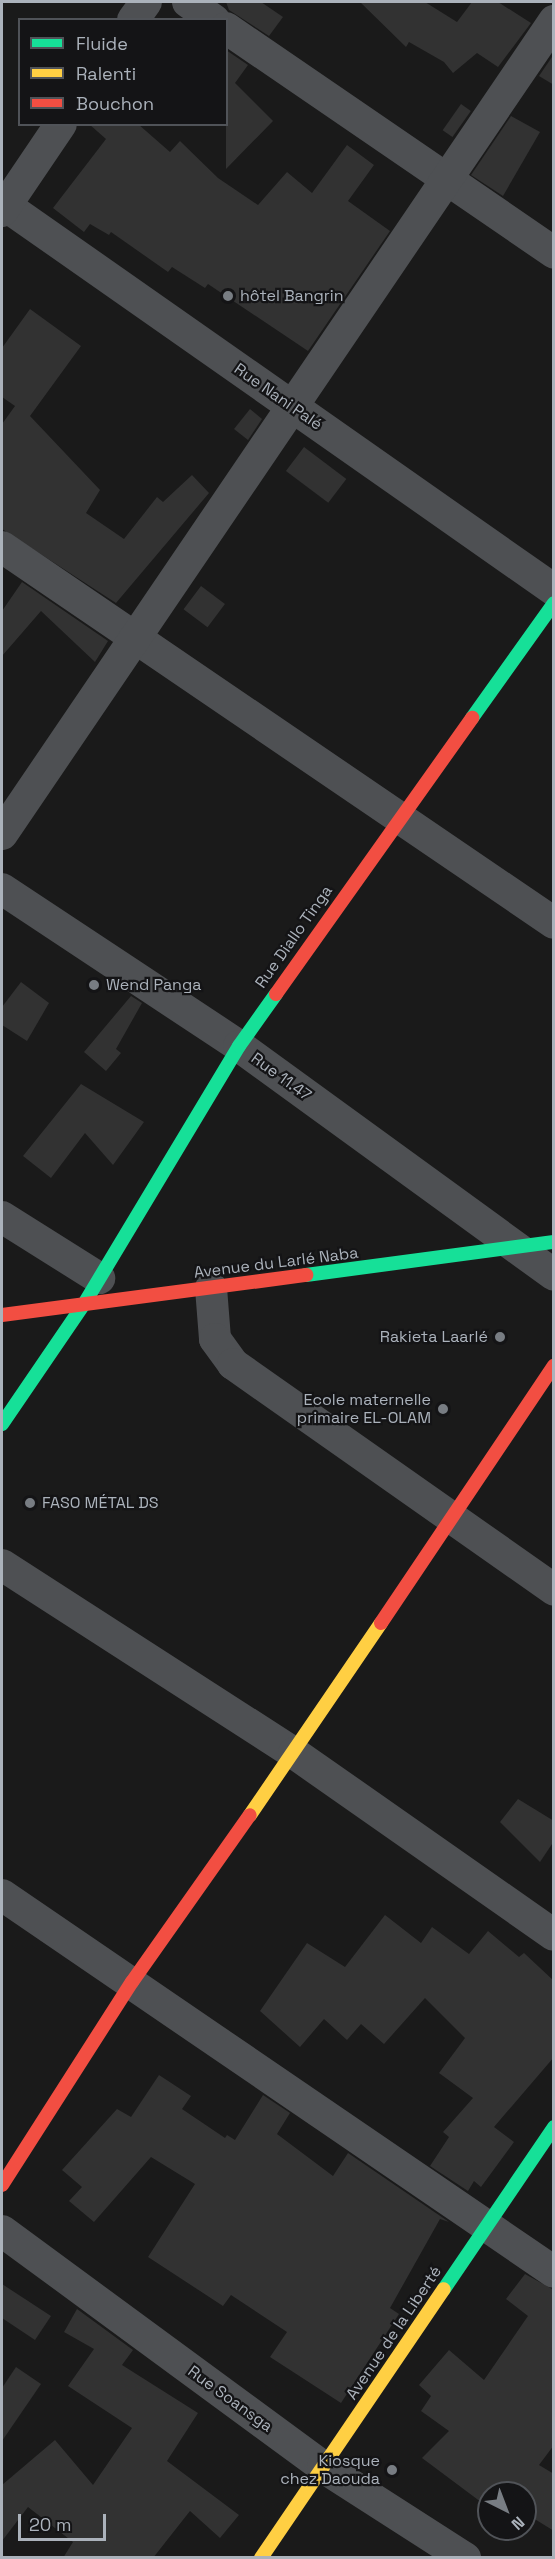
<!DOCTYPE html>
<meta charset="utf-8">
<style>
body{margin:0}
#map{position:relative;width:555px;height:2559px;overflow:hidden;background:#1a1a1a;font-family:"Space Grotesk",sans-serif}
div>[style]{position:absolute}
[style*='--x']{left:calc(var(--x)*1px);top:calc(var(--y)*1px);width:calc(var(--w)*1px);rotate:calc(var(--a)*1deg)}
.building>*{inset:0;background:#323232;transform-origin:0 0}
.street>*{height:32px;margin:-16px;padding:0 16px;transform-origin:16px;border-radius:16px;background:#4e5053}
.fast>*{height:14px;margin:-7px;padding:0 7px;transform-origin:7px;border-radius:7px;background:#16e098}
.slow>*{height:14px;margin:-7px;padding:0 7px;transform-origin:7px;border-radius:7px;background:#ffcf43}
.jam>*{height:14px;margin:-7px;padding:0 7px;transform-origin:7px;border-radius:7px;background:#f24e42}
.dots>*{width:16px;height:16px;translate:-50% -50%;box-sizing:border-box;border:3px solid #141416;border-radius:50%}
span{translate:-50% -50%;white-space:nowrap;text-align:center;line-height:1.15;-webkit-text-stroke:4.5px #141416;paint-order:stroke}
.poi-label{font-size:16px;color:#abb2bb}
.left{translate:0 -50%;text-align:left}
.right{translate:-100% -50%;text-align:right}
.street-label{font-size:16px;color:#abb2bb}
.frame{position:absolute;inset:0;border:3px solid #abb2bb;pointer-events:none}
.legend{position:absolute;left:18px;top:18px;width:210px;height:108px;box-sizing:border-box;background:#141416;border:2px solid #505358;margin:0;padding:8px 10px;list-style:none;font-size:18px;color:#abb2bb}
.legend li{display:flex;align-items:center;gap:12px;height:30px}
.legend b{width:30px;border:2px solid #505358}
.north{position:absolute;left:477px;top:2481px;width:60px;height:60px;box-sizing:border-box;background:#141416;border:2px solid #505358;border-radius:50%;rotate:138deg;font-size:16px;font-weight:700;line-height:24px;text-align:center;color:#abb2bb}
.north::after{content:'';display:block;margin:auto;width:21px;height:27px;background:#787d83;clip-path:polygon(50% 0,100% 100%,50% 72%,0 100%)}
.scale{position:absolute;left:18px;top:2514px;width:88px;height:27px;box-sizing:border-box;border:3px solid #abb2bb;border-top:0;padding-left:8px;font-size:18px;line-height:21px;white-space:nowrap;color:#abb2bb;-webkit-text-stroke:4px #141416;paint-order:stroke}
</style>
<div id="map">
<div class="building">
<div style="clip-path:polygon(226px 2px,261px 2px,283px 17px,269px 36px,229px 10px)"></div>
<div style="clip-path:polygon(360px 2px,425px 2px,457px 22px,472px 2px,498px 2px,531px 23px,498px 67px,477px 53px,453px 73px,444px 62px,409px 42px,406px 47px)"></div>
<div style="clip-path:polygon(226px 50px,248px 65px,235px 83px,273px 121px,226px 169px)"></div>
<div style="clip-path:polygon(554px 54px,554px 85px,539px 76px)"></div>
<div style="left:461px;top:104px;width:12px;height:32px;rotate:35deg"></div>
<div style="clip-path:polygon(511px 116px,540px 132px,503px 196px,471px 175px)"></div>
<div style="clip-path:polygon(89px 124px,138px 124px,170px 152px,180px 141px,218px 178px,258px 205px,287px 172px,312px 193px,347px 145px,374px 165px,348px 201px,390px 231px,308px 351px,208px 284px,205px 288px,172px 267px,168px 272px,111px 232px,109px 235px,90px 224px,84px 232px,53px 208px,106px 139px)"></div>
<div style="clip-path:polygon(30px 309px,81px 346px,30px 416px,100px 490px,86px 513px,124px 539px,157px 497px,163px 502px,192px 475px,209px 493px,116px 603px,2px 529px,2px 424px,15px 406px,2px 397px,2px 348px)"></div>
<div style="clip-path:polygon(250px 409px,262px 419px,248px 440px,234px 429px)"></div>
<div style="left:304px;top:447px;width:53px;height:30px;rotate:37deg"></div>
<div style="clip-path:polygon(22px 582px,108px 641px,95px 662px,41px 611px,2px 656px,2px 611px)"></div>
<div style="left:201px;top:586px;width:30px;height:29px;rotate:37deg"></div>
<div style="clip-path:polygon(21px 982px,49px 1003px,27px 1041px,2px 1025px,2px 1007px)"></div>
<div style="clip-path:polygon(131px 996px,142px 1003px,116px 1049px,121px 1053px,106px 1071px,84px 1052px)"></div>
<div style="clip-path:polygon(81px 1084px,144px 1122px,113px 1165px,85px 1133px,51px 1178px,23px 1156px)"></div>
<div style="clip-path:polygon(518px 1799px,554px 1821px,554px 1841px,540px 1862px,500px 1822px)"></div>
<div style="clip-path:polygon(385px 1915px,421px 1943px,432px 1927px,469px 1954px,488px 1931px,519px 1957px,524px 1953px,554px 1981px,554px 2057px,494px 2127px,514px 2142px,481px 2187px,474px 2181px,468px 2191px,430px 2166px,449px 2137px,443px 2132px,473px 2098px,439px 2073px,465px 2038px,425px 1998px,384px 2044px,361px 2024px,347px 2040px,324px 2019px,300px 2047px,260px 2011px,307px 1943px,345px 1967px)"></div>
<div style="clip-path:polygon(159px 2075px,191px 2096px,182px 2109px,225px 2138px,227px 2135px,235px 2140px,263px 2095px,290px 2113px,277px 2134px,333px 2176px,348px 2153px,449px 2222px,440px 2219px,390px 2308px,399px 2314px,341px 2403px,270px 2357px,287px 2332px,231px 2295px,223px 2306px,148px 2257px,195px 2184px,151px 2157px,94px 2222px,69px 2201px,82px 2187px,62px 2170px,117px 2109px,131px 2117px)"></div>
<div style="clip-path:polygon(525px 2274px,554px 2290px,554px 2445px,539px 2465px,554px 2474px,554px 2531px,525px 2513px,525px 2493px,489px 2490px,489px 2508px,422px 2458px,449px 2431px,421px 2411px,431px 2396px,419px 2385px,449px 2350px,484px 2380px,528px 2316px,506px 2299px)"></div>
<div style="clip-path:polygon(2px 2284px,51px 2316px,35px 2340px,2px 2318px)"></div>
<div style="clip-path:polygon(77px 2309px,133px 2350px,122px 2365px,198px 2413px,167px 2461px,239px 2515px,220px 2538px,190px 2511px,153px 2558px,63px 2558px,73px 2542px,28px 2507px,2px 2541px,2px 2485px,55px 2440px,93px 2485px,132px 2428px,68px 2386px,94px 2349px,64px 2332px)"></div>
<div style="clip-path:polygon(16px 2367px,41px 2384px,2px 2441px,2px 2388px)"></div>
</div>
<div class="street">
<div style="--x:188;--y:2;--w:32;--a:35"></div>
<div style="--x:133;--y:20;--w:22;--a:-54"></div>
<div style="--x:226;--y:28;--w:398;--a:34.4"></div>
<div style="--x:2;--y:203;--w:674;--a:35.03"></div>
<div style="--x:2;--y:211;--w:105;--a:-55.9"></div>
<div style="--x:2;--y:547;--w:668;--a:34.26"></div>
<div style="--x:2;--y:834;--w:983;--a:-55.82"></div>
<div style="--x:2;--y:889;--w:284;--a:33.5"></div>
<div style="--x:239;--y:1046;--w:389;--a:36"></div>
<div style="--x:2;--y:1217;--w:115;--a:32.2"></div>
<div style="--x:211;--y:1288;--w:51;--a:85.5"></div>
<div style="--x:215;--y:1339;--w:31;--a:54"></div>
<div style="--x:233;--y:1364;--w:393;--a:35.1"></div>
<div style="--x:2;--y:1565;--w:347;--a:32.8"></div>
<div style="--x:294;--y:1753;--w:317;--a:35"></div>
<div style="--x:2;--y:1895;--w:668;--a:34.33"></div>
<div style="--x:2;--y:2231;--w:398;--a:36.3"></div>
<div style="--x:323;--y:2467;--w:169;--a:32.7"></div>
</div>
<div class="fast">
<div style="--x:472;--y:718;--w:141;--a:-54.5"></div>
<div style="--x:306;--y:1275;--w:250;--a:-7.6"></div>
<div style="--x:2;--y:1424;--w:145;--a:-55.7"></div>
<div style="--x:84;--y:1304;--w:301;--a:-59"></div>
<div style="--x:239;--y:1046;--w:64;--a:-54.6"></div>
<div style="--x:444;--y:2289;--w:196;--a:-55.8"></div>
</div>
<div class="slow">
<div style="--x:250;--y:1815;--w:232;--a:-55.7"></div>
<div style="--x:261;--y:2558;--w:325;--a:-55.8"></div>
</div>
<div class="jam">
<div style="--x:276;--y:994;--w:339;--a:-54.6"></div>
<div style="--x:2;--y:1315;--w:307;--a:-7.5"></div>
<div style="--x:381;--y:1623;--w:310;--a:-56.1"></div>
<div style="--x:2;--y:2185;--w:241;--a:-57.4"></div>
<div style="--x:132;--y:1982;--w:204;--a:-54.8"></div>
</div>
<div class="dots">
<div style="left:228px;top:296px;background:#787d83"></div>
<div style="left:94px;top:985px;background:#787d83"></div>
<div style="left:500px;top:1337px;background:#787d83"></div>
<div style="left:443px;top:1409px;background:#787d83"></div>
<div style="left:30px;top:1503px;background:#787d83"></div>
<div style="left:392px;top:2470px;background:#787d83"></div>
</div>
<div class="poi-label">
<span class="left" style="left:240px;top:296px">hôtel Bangrin</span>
<span class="left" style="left:106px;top:985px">Wend Panga</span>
<span class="right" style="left:488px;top:1337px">Rakieta Laarlé</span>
<span class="right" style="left:431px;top:1409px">Ecole maternelle<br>primaire EL-OLAM</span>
<span class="left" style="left:42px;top:1503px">FASO MÉTAL DS</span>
<span class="right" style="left:380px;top:2470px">Kiosque<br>chez Daouda</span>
</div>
<div class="street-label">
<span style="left:278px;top:397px;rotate:35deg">Rue Nani Palé</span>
<span style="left:294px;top:937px;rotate:-55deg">Rue Diallo Tinga</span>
<span style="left:281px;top:1077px;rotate:36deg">Rue 11.47</span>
<span style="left:276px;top:1263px;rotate:-7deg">Avenue du Larlé Naba</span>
<span style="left:394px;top:2333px;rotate:-56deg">Avenue de la Liberté</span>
<span style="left:230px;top:2399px;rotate:36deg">Rue Soansga</span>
</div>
<div class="frame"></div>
<ul class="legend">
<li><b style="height:8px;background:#16e098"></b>Fluide</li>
<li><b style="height:8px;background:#ffcf43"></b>Ralenti</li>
<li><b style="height:8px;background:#f24e42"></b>Bouchon</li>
</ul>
<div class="north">N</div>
<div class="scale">20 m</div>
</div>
